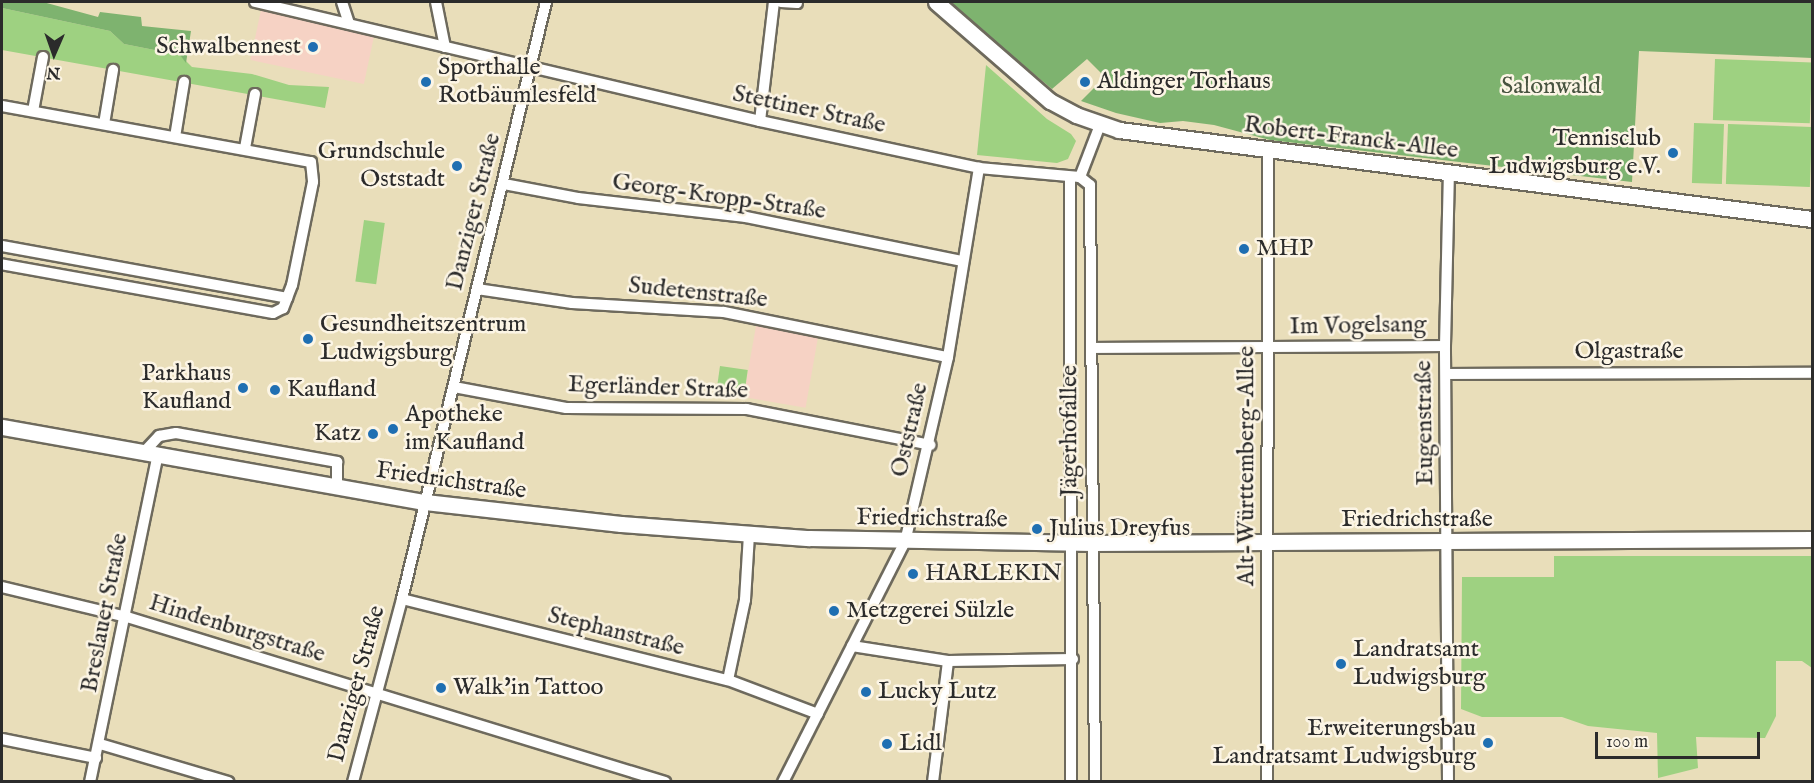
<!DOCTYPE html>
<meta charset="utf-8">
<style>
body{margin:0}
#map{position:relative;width:1814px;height:783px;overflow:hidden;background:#e9deba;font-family:"IM FELL English",serif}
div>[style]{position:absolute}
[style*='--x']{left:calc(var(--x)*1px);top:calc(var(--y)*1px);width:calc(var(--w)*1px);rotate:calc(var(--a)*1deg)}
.built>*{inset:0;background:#f6d2c4;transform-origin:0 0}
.green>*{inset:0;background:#9ed181;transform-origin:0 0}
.forest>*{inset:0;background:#7eb36f}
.roads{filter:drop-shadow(2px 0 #6e6a5d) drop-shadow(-2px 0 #6e6a5d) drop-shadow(0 2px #6e6a5d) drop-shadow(0 -2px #6e6a5d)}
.minor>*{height:10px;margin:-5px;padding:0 5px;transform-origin:5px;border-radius:5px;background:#fff}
.secondary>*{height:15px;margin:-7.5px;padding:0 7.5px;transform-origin:7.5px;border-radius:7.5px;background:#fff}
.dots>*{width:16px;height:16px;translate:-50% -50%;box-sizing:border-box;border:3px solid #fcf5e5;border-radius:50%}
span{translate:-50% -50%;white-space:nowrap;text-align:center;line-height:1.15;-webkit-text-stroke:5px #fcf5e5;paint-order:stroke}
.poi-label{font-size:24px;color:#2b2b2b}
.right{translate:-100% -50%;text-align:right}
.left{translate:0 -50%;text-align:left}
.park-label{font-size:24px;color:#485440}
.street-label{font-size:24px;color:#2b2b2b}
.frame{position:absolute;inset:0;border:3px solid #2b2b2b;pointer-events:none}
.north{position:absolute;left:24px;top:24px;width:60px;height:60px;-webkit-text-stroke:4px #fcf5e5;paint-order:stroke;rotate:182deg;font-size:16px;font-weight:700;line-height:24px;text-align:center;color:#2b2b2b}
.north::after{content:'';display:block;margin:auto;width:21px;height:27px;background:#2b2b2b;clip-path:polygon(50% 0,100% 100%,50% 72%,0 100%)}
.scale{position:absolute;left:1595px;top:732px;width:165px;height:27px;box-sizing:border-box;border:3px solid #2b2b2b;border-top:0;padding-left:8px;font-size:18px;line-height:21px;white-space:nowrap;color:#2b2b2b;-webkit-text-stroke:4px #fcf5e5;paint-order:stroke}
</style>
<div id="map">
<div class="built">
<div style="left:261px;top:10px;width:116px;height:51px;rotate:12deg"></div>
<div style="left:756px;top:326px;width:63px;height:72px;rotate:10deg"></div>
</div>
<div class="green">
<div style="clip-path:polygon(2px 8px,110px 31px,124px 44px,180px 55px,192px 67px,252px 74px,289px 85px,329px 87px,325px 108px,2px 50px)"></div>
<div style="left:1715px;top:59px;width:97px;height:61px;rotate:2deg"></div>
<div style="clip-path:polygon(986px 65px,1047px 119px,1071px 134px,1076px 141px,1068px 159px,1057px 163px,977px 155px)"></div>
<div style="left:1694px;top:123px;width:30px;height:60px;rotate:2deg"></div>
<div style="left:1728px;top:124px;width:84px;height:60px;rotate:2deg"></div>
<div style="left:364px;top:220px;width:21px;height:62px;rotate:8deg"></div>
<div style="left:720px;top:366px;width:28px;height:27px;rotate:8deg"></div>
<div style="clip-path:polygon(1554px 556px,1812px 556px,1812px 668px,1802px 661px,1776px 661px,1776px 716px,1765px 738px,1696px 737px,1698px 768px,1658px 778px,1657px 733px,1588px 726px,1562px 717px,1482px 717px,1461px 709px,1462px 577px,1554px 577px)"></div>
</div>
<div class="forest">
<div style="clip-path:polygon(2px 2px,43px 2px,98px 17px,100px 12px,141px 17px,142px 26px,191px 31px,186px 63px,180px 55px,124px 44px,110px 31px,2px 8px)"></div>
<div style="clip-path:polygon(948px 2px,1812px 2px,1812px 58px,1639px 51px,1632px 182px,1270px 140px,1214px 125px,1183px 121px,1160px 123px,1116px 113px,1081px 101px,1105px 77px,1087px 59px,1052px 89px)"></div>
</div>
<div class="roads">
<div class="minor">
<div style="--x:255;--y:2;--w:519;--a:13.26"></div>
<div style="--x:760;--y:121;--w:224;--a:12.1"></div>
<div style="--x:979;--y:168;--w:101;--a:5.1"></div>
<div style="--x:342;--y:2;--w:23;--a:72"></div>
<div style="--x:436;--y:2;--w:46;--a:78.7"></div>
<div style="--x:781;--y:2;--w:16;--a:4"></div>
<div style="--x:2;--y:106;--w:314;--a:10.3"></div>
<div style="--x:311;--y:162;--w:20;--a:84"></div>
<div style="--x:313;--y:182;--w:105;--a:101.5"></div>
<div style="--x:292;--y:285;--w:25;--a:111"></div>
<div style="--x:283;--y:308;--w:11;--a:153"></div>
<div style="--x:273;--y:313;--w:275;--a:-169.8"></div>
<div style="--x:33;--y:111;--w:55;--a:-79.5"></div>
<div style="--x:760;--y:121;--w:120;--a:-83.3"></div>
<div style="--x:104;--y:124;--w:55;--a:-80.5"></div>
<div style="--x:175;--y:137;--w:56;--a:-80.7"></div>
<div style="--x:245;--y:148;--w:55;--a:-79.5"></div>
<div style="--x:1080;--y:177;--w:13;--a:39"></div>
<div style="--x:1090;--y:185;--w:597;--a:89.52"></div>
<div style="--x:1080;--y:177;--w:56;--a:-69"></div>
<div style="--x:1070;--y:179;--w:603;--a:89.9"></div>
<div style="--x:504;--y:184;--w:75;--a:10.7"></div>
<div style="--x:578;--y:198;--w:169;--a:6.5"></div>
<div style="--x:746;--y:217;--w:221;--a:11.5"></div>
<div style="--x:2;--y:246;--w:290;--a:10.3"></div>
<div style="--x:477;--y:289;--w:96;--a:8.4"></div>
<div style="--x:572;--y:303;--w:152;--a:3.4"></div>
<div style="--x:724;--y:312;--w:228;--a:11.4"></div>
<div style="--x:1091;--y:348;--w:354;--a:-0.3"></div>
<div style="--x:1446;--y:374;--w:366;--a:-0.2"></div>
<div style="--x:454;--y:387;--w:114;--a:10.6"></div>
<div style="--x:566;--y:408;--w:181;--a:0.3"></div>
<div style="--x:747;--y:409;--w:187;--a:11.1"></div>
<div style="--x:145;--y:451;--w:21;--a:-47"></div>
<div style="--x:159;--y:436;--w:17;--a:-10"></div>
<div style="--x:176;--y:433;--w:164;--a:10.2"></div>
<div style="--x:337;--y:462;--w:24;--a:90"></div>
<div style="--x:2;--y:587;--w:129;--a:13.5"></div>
<div style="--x:127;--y:617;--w:563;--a:17.05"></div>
<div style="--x:402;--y:599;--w:336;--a:14"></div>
<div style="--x:728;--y:680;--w:96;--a:20.7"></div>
<div style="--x:852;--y:646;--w:97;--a:8.9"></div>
<div style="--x:948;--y:661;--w:125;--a:-0.9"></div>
<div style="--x:728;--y:680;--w:82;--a:-78"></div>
<div style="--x:745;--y:600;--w:66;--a:-86.5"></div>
<div style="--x:2;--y:739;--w:96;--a:11.4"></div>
<div style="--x:100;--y:744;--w:134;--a:16.5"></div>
<div style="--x:90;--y:782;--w:336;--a:-78.3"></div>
<div style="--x:353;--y:782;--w:189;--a:-75"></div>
<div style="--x:402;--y:599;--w:614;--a:-76.44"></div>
<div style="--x:783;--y:782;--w:269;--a:-63.1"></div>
<div style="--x:905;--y:542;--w:190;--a:-76.9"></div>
<div style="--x:948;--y:357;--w:192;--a:-80.7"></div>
<div style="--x:933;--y:782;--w:122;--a:-82.9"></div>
<div style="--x:1267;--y:782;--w:631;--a:-89.91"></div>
<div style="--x:1448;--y:782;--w:436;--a:-90.4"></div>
<div style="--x:1445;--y:346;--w:173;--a:-88.7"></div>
</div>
<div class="secondary">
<div style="--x:936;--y:2;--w:151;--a:41"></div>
<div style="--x:1050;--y:101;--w:30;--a:28"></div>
<div style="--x:1076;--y:115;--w:46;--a:19.2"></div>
<div style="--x:1119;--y:130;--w:699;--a:7.32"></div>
<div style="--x:2;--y:427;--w:430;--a:10.1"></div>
<div style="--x:425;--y:502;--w:197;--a:6.4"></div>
<div style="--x:621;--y:524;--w:189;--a:4.3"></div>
<div style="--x:809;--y:538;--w:283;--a:1"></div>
<div style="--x:1092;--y:543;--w:720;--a:-0.32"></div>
</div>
</div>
<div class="dots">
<div style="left:313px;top:47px;background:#1f6fb2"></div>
<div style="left:426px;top:82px;background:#1f6fb2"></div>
<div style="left:1085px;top:82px;background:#1f6fb2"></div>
<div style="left:1673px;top:153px;background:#1f6fb2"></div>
<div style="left:457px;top:166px;background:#1f6fb2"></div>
<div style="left:1244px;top:249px;background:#1f6fb2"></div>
<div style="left:308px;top:339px;background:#1f6fb2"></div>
<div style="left:243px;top:388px;background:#1f6fb2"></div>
<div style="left:275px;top:390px;background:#1f6fb2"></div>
<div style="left:393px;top:429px;background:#1f6fb2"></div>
<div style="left:373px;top:434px;background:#1f6fb2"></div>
<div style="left:1037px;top:529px;background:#1f6fb2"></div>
<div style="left:913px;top:574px;background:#1f6fb2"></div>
<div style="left:834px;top:611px;background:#1f6fb2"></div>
<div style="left:1341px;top:664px;background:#1f6fb2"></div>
<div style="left:441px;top:688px;background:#1f6fb2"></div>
<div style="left:866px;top:692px;background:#1f6fb2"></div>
<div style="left:1488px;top:743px;background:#1f6fb2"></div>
<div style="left:887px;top:744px;background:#1f6fb2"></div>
</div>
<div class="poi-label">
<span class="right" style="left:301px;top:47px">Schwalbennest</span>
<span class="left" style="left:438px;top:82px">Sporthalle<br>Rotbäumlesfeld</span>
<span class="left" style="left:1097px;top:82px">Aldinger Torhaus</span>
<span class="right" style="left:1661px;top:153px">Tennisclub<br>Ludwigsburg e.V.</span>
<span class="right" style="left:445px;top:166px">Grundschule<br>Oststadt</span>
<span class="left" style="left:1256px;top:249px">MHP</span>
<span class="left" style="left:320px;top:339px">Gesundheitszentrum<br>Ludwigsburg</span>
<span class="right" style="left:231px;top:388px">Parkhaus<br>Kaufland</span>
<span class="left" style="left:287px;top:390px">Kaufland</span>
<span class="left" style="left:405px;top:429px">Apotheke<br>im Kaufland</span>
<span class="right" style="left:361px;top:434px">Katz</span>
<span class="left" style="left:1049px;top:529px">Julius Dreyfus</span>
<span class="left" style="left:925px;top:574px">HARLEKIN</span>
<span class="left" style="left:846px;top:611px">Metzgerei Sülzle</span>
<span class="left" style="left:1353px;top:664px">Landratsamt<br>Ludwigsburg</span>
<span class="left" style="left:453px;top:688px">Walk'in Tattoo</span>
<span class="left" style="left:878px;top:692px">Lucky Lutz</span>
<span class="right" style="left:1476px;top:743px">Erweiterungsbau<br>Landratsamt Ludwigsburg</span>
<span class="left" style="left:899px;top:744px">Lidl</span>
</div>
<div class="park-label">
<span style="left:1551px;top:87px">Salonwald</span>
</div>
<div class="street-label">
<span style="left:809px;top:110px;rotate:12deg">Stettiner Straße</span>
<span style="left:1351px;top:138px;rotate:7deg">Robert-Franck-Allee</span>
<span style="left:719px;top:197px;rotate:8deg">Georg-Kropp-Straße</span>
<span style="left:474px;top:212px;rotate:-76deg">Danziger Straße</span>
<span style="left:698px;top:293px;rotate:6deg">Sudetenstraße</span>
<span style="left:1358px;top:326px;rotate:-1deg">Im Vogelsang</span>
<span style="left:1629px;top:352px">Olgastraße</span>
<span style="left:658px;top:388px;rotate:2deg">Egerländer Straße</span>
<span style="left:1425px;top:423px;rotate:-91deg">Eugenstraße</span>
<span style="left:910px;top:430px;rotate:-77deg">Oststraße</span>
<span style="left:1070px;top:431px;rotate:-90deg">Jägerhofallee</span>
<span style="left:1247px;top:466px;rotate:-90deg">Alt-Württemberg-Allee</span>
<span style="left:451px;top:481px;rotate:8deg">Friedrichstraße</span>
<span style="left:932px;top:519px;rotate:1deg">Friedrichstraße</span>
<span style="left:1417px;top:520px">Friedrichstraße</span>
<span style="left:105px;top:613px;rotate:-79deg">Breslauer Straße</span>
<span style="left:237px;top:629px;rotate:17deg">Hindenburgstraße</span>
<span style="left:616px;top:632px;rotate:14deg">Stephanstraße</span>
<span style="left:357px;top:684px;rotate:-75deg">Danziger Straße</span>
</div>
<div class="frame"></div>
<div class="north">N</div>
<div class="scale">100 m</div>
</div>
